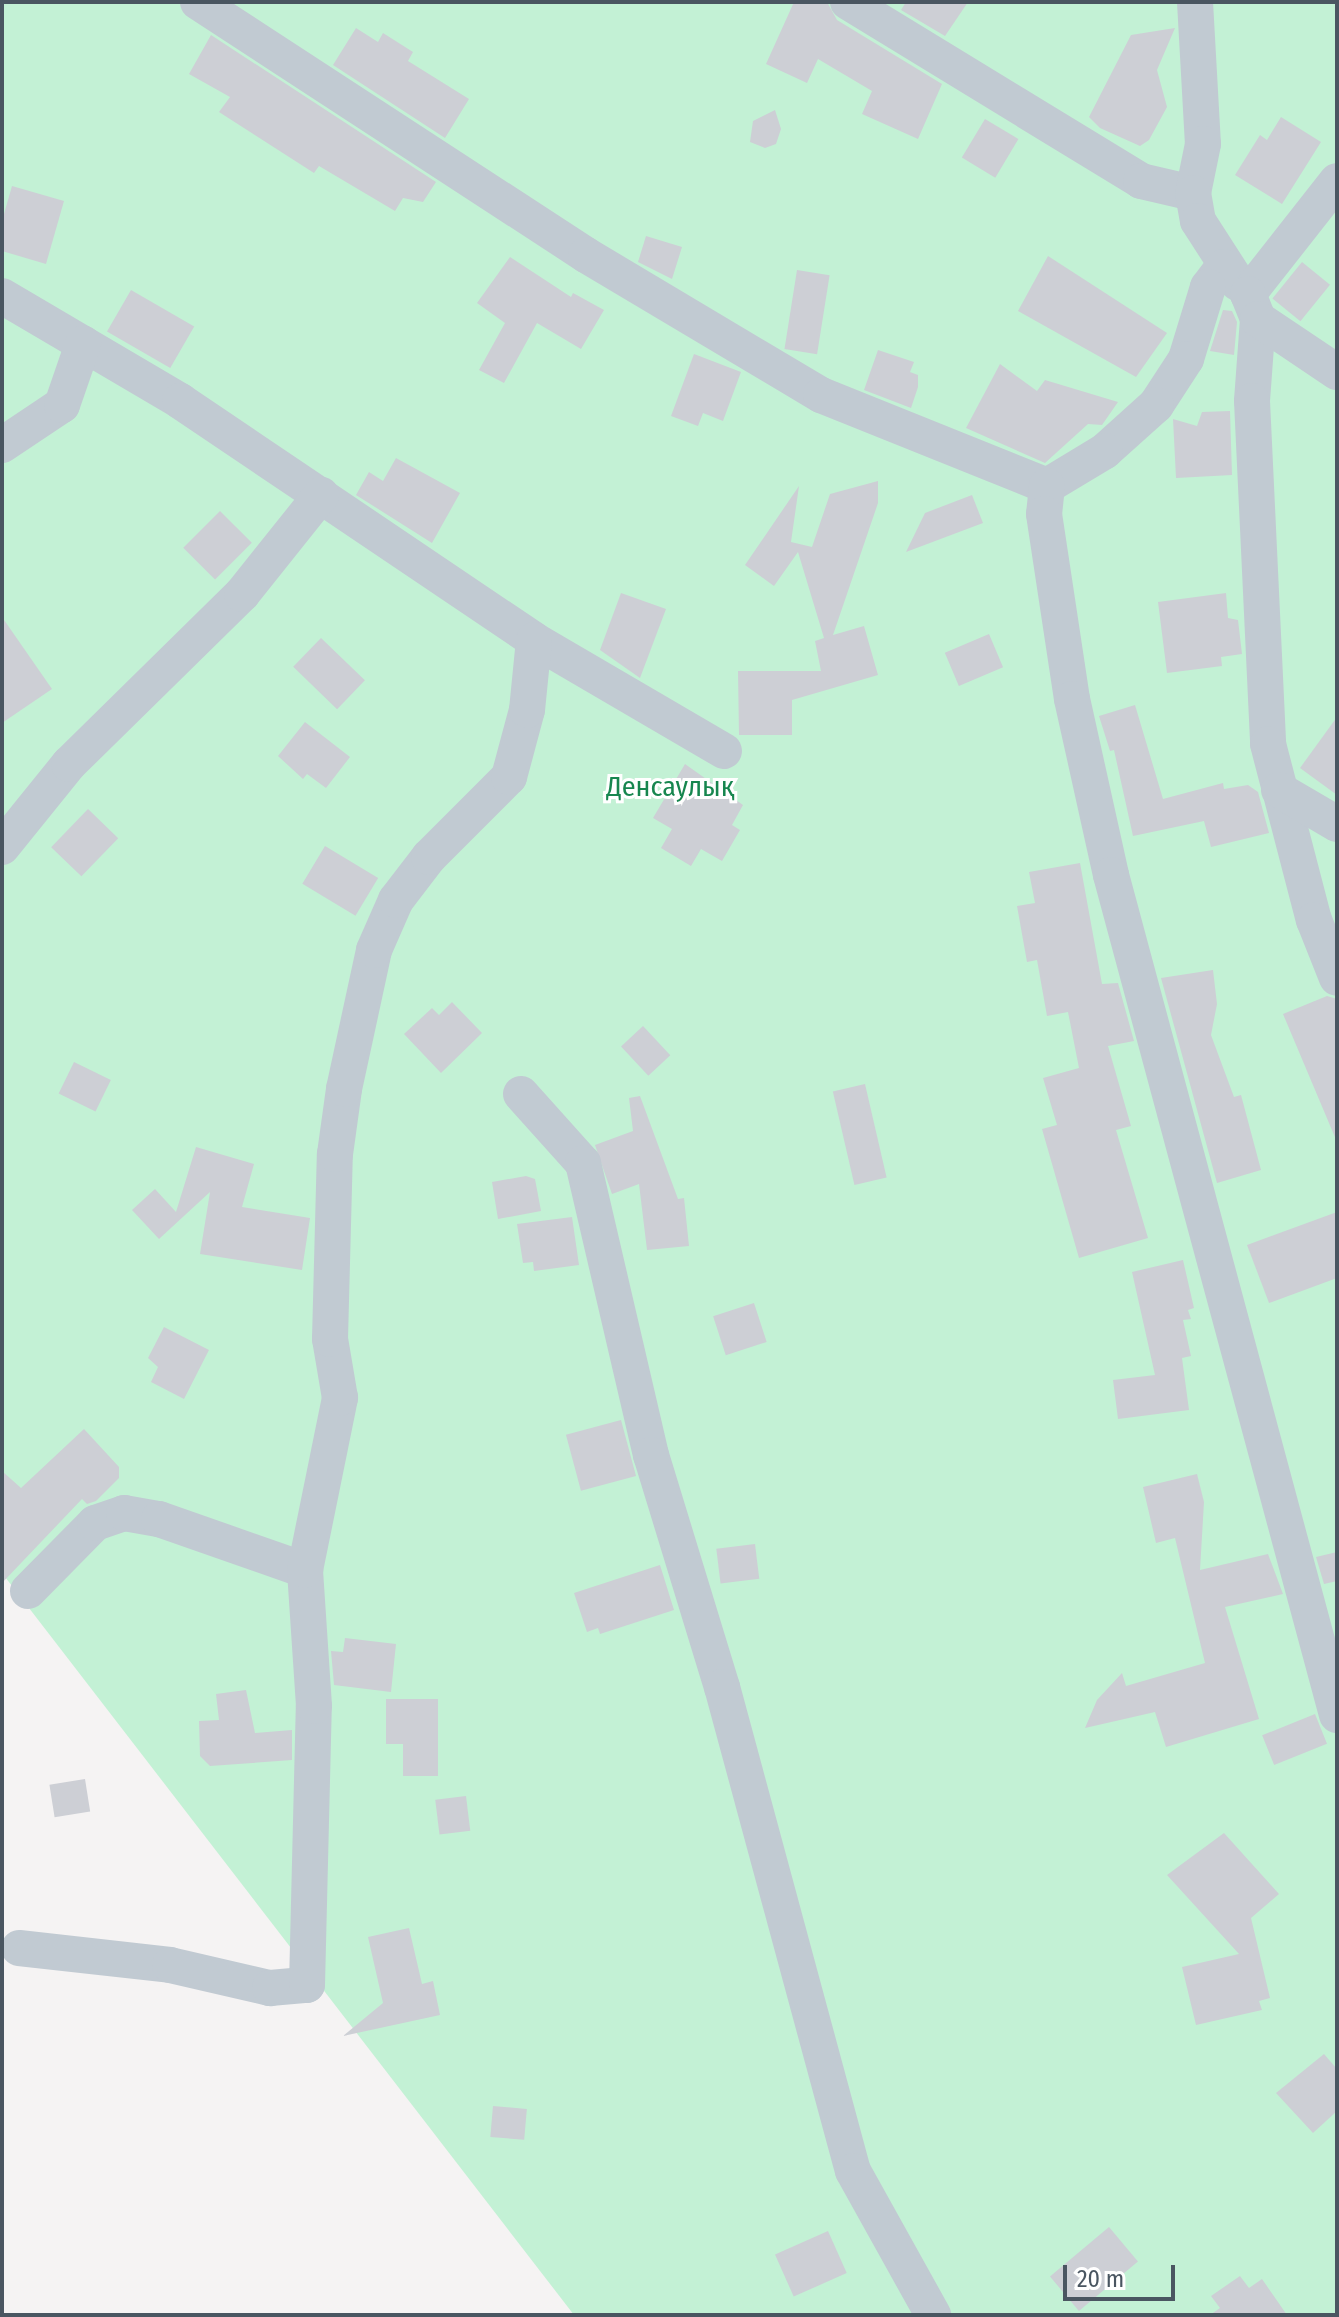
<!DOCTYPE html>
<meta charset="utf-8">
<style>
body{margin:0}
#map{position:relative;width:1339px;height:2317px;overflow:hidden;background:#f5f3f3;font-family:"Fira Sans Condensed",sans-serif}
div>[style]{position:absolute}
[style*='--x']{left:calc(var(--x)*1px);top:calc(var(--y)*1px);width:calc(var(--w)*1px);rotate:calc(var(--a)*1deg)}
.green>*{inset:0;background:#c3f1d5}
.building>*{inset:0;background:#cdcfd5;transform-origin:0 0}
.street>*{height:36px;margin:-18px;padding:0 18px;transform-origin:18px;border-radius:18px;background:#c1cad2}
span{translate:-50% -50%;white-space:nowrap;text-align:center;line-height:1.15;-webkit-text-stroke:6px #fff;paint-order:stroke}
.park-label{font-size:28px;color:#17864f}
.frame{position:absolute;inset:0;border:4px solid #4a5661;pointer-events:none}
.scale{position:absolute;left:1063px;top:2265px;width:112px;height:36px;box-sizing:border-box;border:4px solid #4a5661;border-top:0;padding-left:10px;font-size:24px;line-height:28px;white-space:nowrap;color:#4a5661;-webkit-text-stroke:6px #fff;paint-order:stroke}
</style>
<div id="map">
<div class="green">
<div style="clip-path:polygon(2px 2px,1337px 2px,1337px 2315px,574px 2315px,2px 1573px)"></div>
</div>
<div class="building">
<div style="clip-path:polygon(794px 2px,827px 2px,837px 20px,942px 84px,918px 139px,862px 114px,872px 91px,818px 59px,807px 83px,766px 64px)"></div>
<div style="clip-path:polygon(906px 2px,968px 2px,945px 36px,901px 10px)"></div>
<div style="clip-path:polygon(356px 28px,378px 42px,383px 33px,413px 52px,408px 61px,469px 99px,445px 138px,333px 65px)"></div>
<div style="clip-path:polygon(1175px 28px,1157px 70px,1167px 107px,1149px 140px,1140px 146px,1100px 128px,1089px 117px,1131px 35px)"></div>
<div style="clip-path:polygon(211px 35px,436px 182px,423px 202px,403px 198px,395px 211px,319px 166px,314px 173px,219px 112px,230px 97px,189px 74px)"></div>
<div style="clip-path:polygon(775px 110px,781px 129px,776px 144px,765px 148px,750px 142px,753px 121px)"></div>
<div style="clip-path:polygon(1281px 117px,1321px 142px,1282px 204px,1235px 175px,1260px 135px,1267px 140px)"></div>
<div style="left:985px;top:119px;width:39px;height:45px;rotate:31deg"></div>
<div style="clip-path:polygon(12px 186px,64px 201px,46px 264px,2px 251px,2px 221px)"></div>
<div style="clip-path:polygon(646px 236px,682px 247px,672px 279px,638px 262px)"></div>
<div style="clip-path:polygon(1048px 256px,1167px 333px,1136px 377px,1018px 311px)"></div>
<div style="clip-path:polygon(510px 257px,571px 297px,573px 293px,604px 310px,581px 349px,537px 323px,504px 383px,479px 370px,505px 323px,477px 303px)"></div>
<div style="left:1302px;top:262px;width:36px;height:47px;rotate:39deg"></div>
<div style="left:797px;top:270px;width:33px;height:80px;rotate:9deg"></div>
<div style="left:131px;top:290px;width:73px;height:48px;rotate:30deg"></div>
<div style="clip-path:polygon(1223px 310px,1232px 311px,1237px 322px,1234px 355px,1210px 351px)"></div>
<div style="clip-path:polygon(878px 350px,914px 362px,910px 372px,918px 375px,918px 387px,911px 408px,864px 390px)"></div>
<div style="clip-path:polygon(694px 354px,741px 372px,723px 421px,703px 413px,698px 426px,671px 416px)"></div>
<div style="clip-path:polygon(1000px 364px,1037px 391px,1045px 380px,1118px 402px,1102px 425px,1088px 424px,1045px 463px,966px 428px)"></div>
<div style="clip-path:polygon(1230px 411px,1232px 475px,1176px 478px,1173px 419px,1197px 426px,1202px 412px)"></div>
<div style="clip-path:polygon(396px 458px,460px 493px,432px 543px,356px 495px,369px 472px,383px 481px)"></div>
<div style="clip-path:polygon(878px 481px,878px 503px,833px 635px,864px 626px,878px 675px,792px 700px,792px 735px,739px 735px,738px 671px,821px 671px,815px 641px,824px 638px,798px 552px,774px 586px,745px 565px,799px 486px,791px 542px,812px 547px,830px 494px)"></div>
<div style="clip-path:polygon(972px 495px,983px 523px,906px 552px,925px 513px)"></div>
<div style="left:220px;top:511px;width:45px;height:52px;rotate:45deg"></div>
<div style="clip-path:polygon(621px 593px,666px 609px,640px 678px,600px 650px)"></div>
<div style="clip-path:polygon(1226px 593px,1228px 618px,1238px 620px,1242px 654px,1221px 657px,1222px 666px,1167px 673px,1158px 602px)"></div>
<div style="clip-path:polygon(2px 617px,52px 689px,2px 723px)"></div>
<div style="left:989px;top:634px;width:36px;height:48px;rotate:67deg"></div>
<div style="left:321px;top:638px;width:61px;height:40px;rotate:44deg"></div>
<div style="clip-path:polygon(1135px 705px,1163px 799px,1223px 783px,1224px 789px,1248px 785px,1258px 792px,1269px 833px,1211px 847px,1204px 821px,1133px 836px,1114px 750px,1110px 751px,1099px 716px)"></div>
<div style="clip-path:polygon(1337px 717px,1337px 795px,1300px 768px)"></div>
<div style="clip-path:polygon(305px 722px,350px 757px,326px 788px,307px 774px,303px 779px,278px 756px)"></div>
<div style="clip-path:polygon(685px 764px,743px 805px,732px 825px,740px 830px,722px 861px,701px 849px,691px 866px,661px 848px,672px 829px,653px 818px)"></div>
<div style="left:88px;top:809px;width:42px;height:53px;rotate:44deg"></div>
<div style="left:325px;top:846px;width:62px;height:44px;rotate:31deg"></div>
<div style="clip-path:polygon(1080px 863px,1102px 984px,1118px 983px,1134px 1041px,1108px 1046px,1131px 1126px,1116px 1130px,1148px 1238px,1079px 1258px,1042px 1129px,1057px 1125px,1043px 1078px,1079px 1068px,1068px 1012px,1047px 1016px,1037px 960px,1027px 962px,1017px 906px,1035px 903px,1029px 872px)"></div>
<div style="clip-path:polygon(1213px 970px,1217px 1004px,1211px 1035px,1234px 1097px,1241px 1095px,1261px 1170px,1217px 1183px,1161px 978px)"></div>
<div style="clip-path:polygon(1327px 996px,1337px 999px,1337px 1142px,1283px 1014px)"></div>
<div style="clip-path:polygon(452px 1002px,482px 1033px,441px 1073px,404px 1034px,432px 1008px,439px 1015px)"></div>
<div style="left:643px;top:1026px;width:40px;height:30px;rotate:47deg"></div>
<div style="left:74px;top:1062px;width:41px;height:35px;rotate:26deg"></div>
<div style="left:865px;top:1084px;width:96px;height:33px;rotate:77deg"></div>
<div style="clip-path:polygon(640px 1096px,678px 1199px,684px 1198px,689px 1246px,647px 1250px,639px 1184px,612px 1194px,595px 1145px,633px 1131px,629px 1098px)"></div>
<div style="clip-path:polygon(196px 1147px,254px 1164px,242px 1207px,310px 1218px,302px 1270px,200px 1254px,210px 1192px,159px 1239px,132px 1210px,155px 1189px,176px 1212px)"></div>
<div style="clip-path:polygon(526px 1176px,535px 1179px,541px 1211px,498px 1219px,492px 1182px)"></div>
<div style="clip-path:polygon(1337px 1212px,1337px 1278px,1269px 1303px,1247px 1245px)"></div>
<div style="clip-path:polygon(572px 1217px,579px 1265px,534px 1271px,533px 1262px,523px 1263px,517px 1224px)"></div>
<div style="clip-path:polygon(1183px 1260px,1194px 1308px,1188px 1310px,1191px 1319px,1183px 1320px,1191px 1356px,1182px 1358px,1189px 1410px,1118px 1419px,1113px 1380px,1155px 1375px,1132px 1272px)"></div>
<div style="left:754px;top:1303px;width:41px;height:43px;rotate:72deg"></div>
<div style="clip-path:polygon(164px 1327px,209px 1350px,184px 1399px,151px 1382px,158px 1367px,148px 1358px)"></div>
<div style="left:621px;top:1420px;width:58px;height:57px;rotate:75deg"></div>
<div style="clip-path:polygon(84px 1429px,119px 1467px,119px 1478px,96px 1501px,87px 1504px,82px 1499px,2px 1583px,2px 1471px,21px 1488px)"></div>
<div style="clip-path:polygon(1197px 1474px,1204px 1502px,1200px 1570px,1268px 1554px,1283px 1594px,1225px 1607px,1259px 1719px,1166px 1747px,1155px 1712px,1085px 1728px,1097px 1700px,1122px 1673px,1126px 1686px,1205px 1663px,1175px 1538px,1156px 1543px,1143px 1487px)"></div>
<div style="left:755px;top:1544px;width:35px;height:39px;rotate:83deg"></div>
<div style="clip-path:polygon(1337px 1552px,1337px 1581px,1324px 1584px,1316px 1557px)"></div>
<div style="clip-path:polygon(660px 1565px,674px 1610px,600px 1634px,598px 1628px,587px 1632px,574px 1593px)"></div>
<div style="clip-path:polygon(345px 1638px,396px 1644px,391px 1692px,334px 1685px,331px 1651px,343px 1652px)"></div>
<div style="clip-path:polygon(246px 1690px,255px 1733px,292px 1730px,292px 1760px,210px 1766px,200px 1756px,199px 1721px,219px 1720px,216px 1694px)"></div>
<div style="clip-path:polygon(386px 1699px,438px 1699px,438px 1776px,403px 1776px,403px 1744px,386px 1744px)"></div>
<div style="left:1315px;top:1714px;width:32px;height:57px;rotate:68deg"></div>
<div style="left:85px;top:1779px;width:33px;height:36px;rotate:81deg"></div>
<div style="left:466px;top:1796px;width:35px;height:31px;rotate:83deg"></div>
<div style="clip-path:polygon(1224px 1833px,1279px 1894px,1251px 1918px,1270px 1998px,1259px 2001px,1262px 2010px,1196px 2025px,1182px 1967px,1239px 1954px,1167px 1875px)"></div>
<div style="clip-path:polygon(409px 1928px,422px 1984px,433px 1981px,440px 2015px,343px 2036px,383px 2003px,368px 1937px)"></div>
<div style="clip-path:polygon(1324px 2054px,1337px 2069px,1337px 2111px,1313px 2133px,1276px 2093px)"></div>
<div style="left:493px;top:2106px;width:34px;height:31px;rotate:5deg"></div>
<div style="left:1109px;top:2227px;width:45px;height:77px;rotate:50deg"></div>
<div style="left:828px;top:2231px;width:46px;height:58px;rotate:66deg"></div>
<div style="clip-path:polygon(1240px 2276px,1249px 2288px,1262px 2279px,1287px 2315px,1210px 2315px,1220px 2308px,1211px 2296px)"></div>
</div>
<div class="street">
<div style="--x:198;--y:2;--w:463;--a:33.1"></div>
<div style="--x:586;--y:255;--w:274;--a:30.8"></div>
<div style="--x:821;--y:395;--w:244;--a:21.9"></div>
<div style="--x:848;--y:2;--w:343;--a:31.4"></div>
<div style="--x:1141;--y:181;--w:53;--a:13"></div>
<div style="--x:1195;--y:2;--w:142;--a:86.8"></div>
<div style="--x:1203;--y:144;--w:50;--a:101.5"></div>
<div style="--x:1193;--y:193;--w:28;--a:80"></div>
<div style="--x:1198;--y:221;--w:74;--a:57.2"></div>
<div style="--x:1337;--y:181;--w:144;--a:128.2"></div>
<div style="--x:1248;--y:294;--w:27;--a:68"></div>
<div style="--x:1258;--y:319;--w:82;--a:94.2"></div>
<div style="--x:1252;--y:401;--w:343;--a:87.3"></div>
<div style="--x:1268;--y:744;--w:182;--a:75.4"></div>
<div style="--x:1314;--y:920;--w:62;--a:68.4"></div>
<div style="--x:1223;--y:267;--w:25;--a:127"></div>
<div style="--x:1208;--y:287;--w:75;--a:107"></div>
<div style="--x:1186;--y:359;--w:55;--a:123.1"></div>
<div style="--x:1156;--y:405;--w:69;--a:138"></div>
<div style="--x:1105;--y:451;--w:68;--a:148.9"></div>
<div style="--x:1047;--y:486;--w:28;--a:96"></div>
<div style="--x:1044;--y:514;--w:187;--a:81.4"></div>
<div style="--x:1072;--y:699;--w:180;--a:77.5"></div>
<div style="--x:1111;--y:875;--w:870;--a:74.94"></div>
<div style="--x:2;--y:296;--w:207;--a:30.5"></div>
<div style="--x:180;--y:401;--w:427;--a:34"></div>
<div style="--x:534;--y:640;--w:220;--a:30.3"></div>
<div style="--x:1258;--y:319;--w:95;--a:33.9"></div>
<div style="--x:2;--y:445;--w:72;--a:-33.7"></div>
<div style="--x:62;--y:405;--w:65;--a:-71"></div>
<div style="--x:1279;--y:790;--w:67;--a:30.4"></div>
<div style="--x:2;--y:847;--w:107;--a:-51.1"></div>
<div style="--x:69;--y:764;--w:243;--a:-44.5"></div>
<div style="--x:242;--y:594;--w:127;--a:-51.4"></div>
<div style="--x:521;--y:1094;--w:93;--a:48.1"></div>
<div style="--x:583;--y:1163;--w:300;--a:76.9"></div>
<div style="--x:651;--y:1455;--w:243;--a:73"></div>
<div style="--x:722;--y:1687;--w:501;--a:74.86"></div>
<div style="--x:853;--y:2171;--w:165;--a:60.9"></div>
<div style="--x:28;--y:1591;--w:95;--a:-45.4"></div>
<div style="--x:95;--y:1523;--w:31;--a:-19"></div>
<div style="--x:124;--y:1513;--w:36;--a:10"></div>
<div style="--x:159;--y:1519;--w:155;--a:19.3"></div>
<div style="--x:19;--y:1948;--w:152;--a:6.4"></div>
<div style="--x:170;--y:1965;--w:103;--a:13"></div>
<div style="--x:270;--y:1988;--w:37;--a:-5"></div>
<div style="--x:307;--y:1985;--w:279;--a:-88.6"></div>
<div style="--x:314;--y:1706;--w:136;--a:-93.8"></div>
<div style="--x:305;--y:1570;--w:176;--a:-78.5"></div>
<div style="--x:340;--y:1398;--w:60;--a:-99.6"></div>
<div style="--x:330;--y:1339;--w:185;--a:-88.5"></div>
<div style="--x:335;--y:1154;--w:66;--a:-82.1"></div>
<div style="--x:344;--y:1089;--w:142;--a:-77.8"></div>
<div style="--x:374;--y:950;--w:55;--a:-66.3"></div>
<div style="--x:396;--y:900;--w:54;--a:-52.5"></div>
<div style="--x:429;--y:857;--w:113;--a:-45"></div>
<div style="--x:509;--y:777;--w:69;--a:-75"></div>
<div style="--x:527;--y:710;--w:70;--a:-84.3"></div>
</div>
<div class="park-label">
<span style="left:670px;top:787px">Денсаулық</span>
</div>
<div class="frame"></div>
<div class="scale">20 m</div>
</div>
